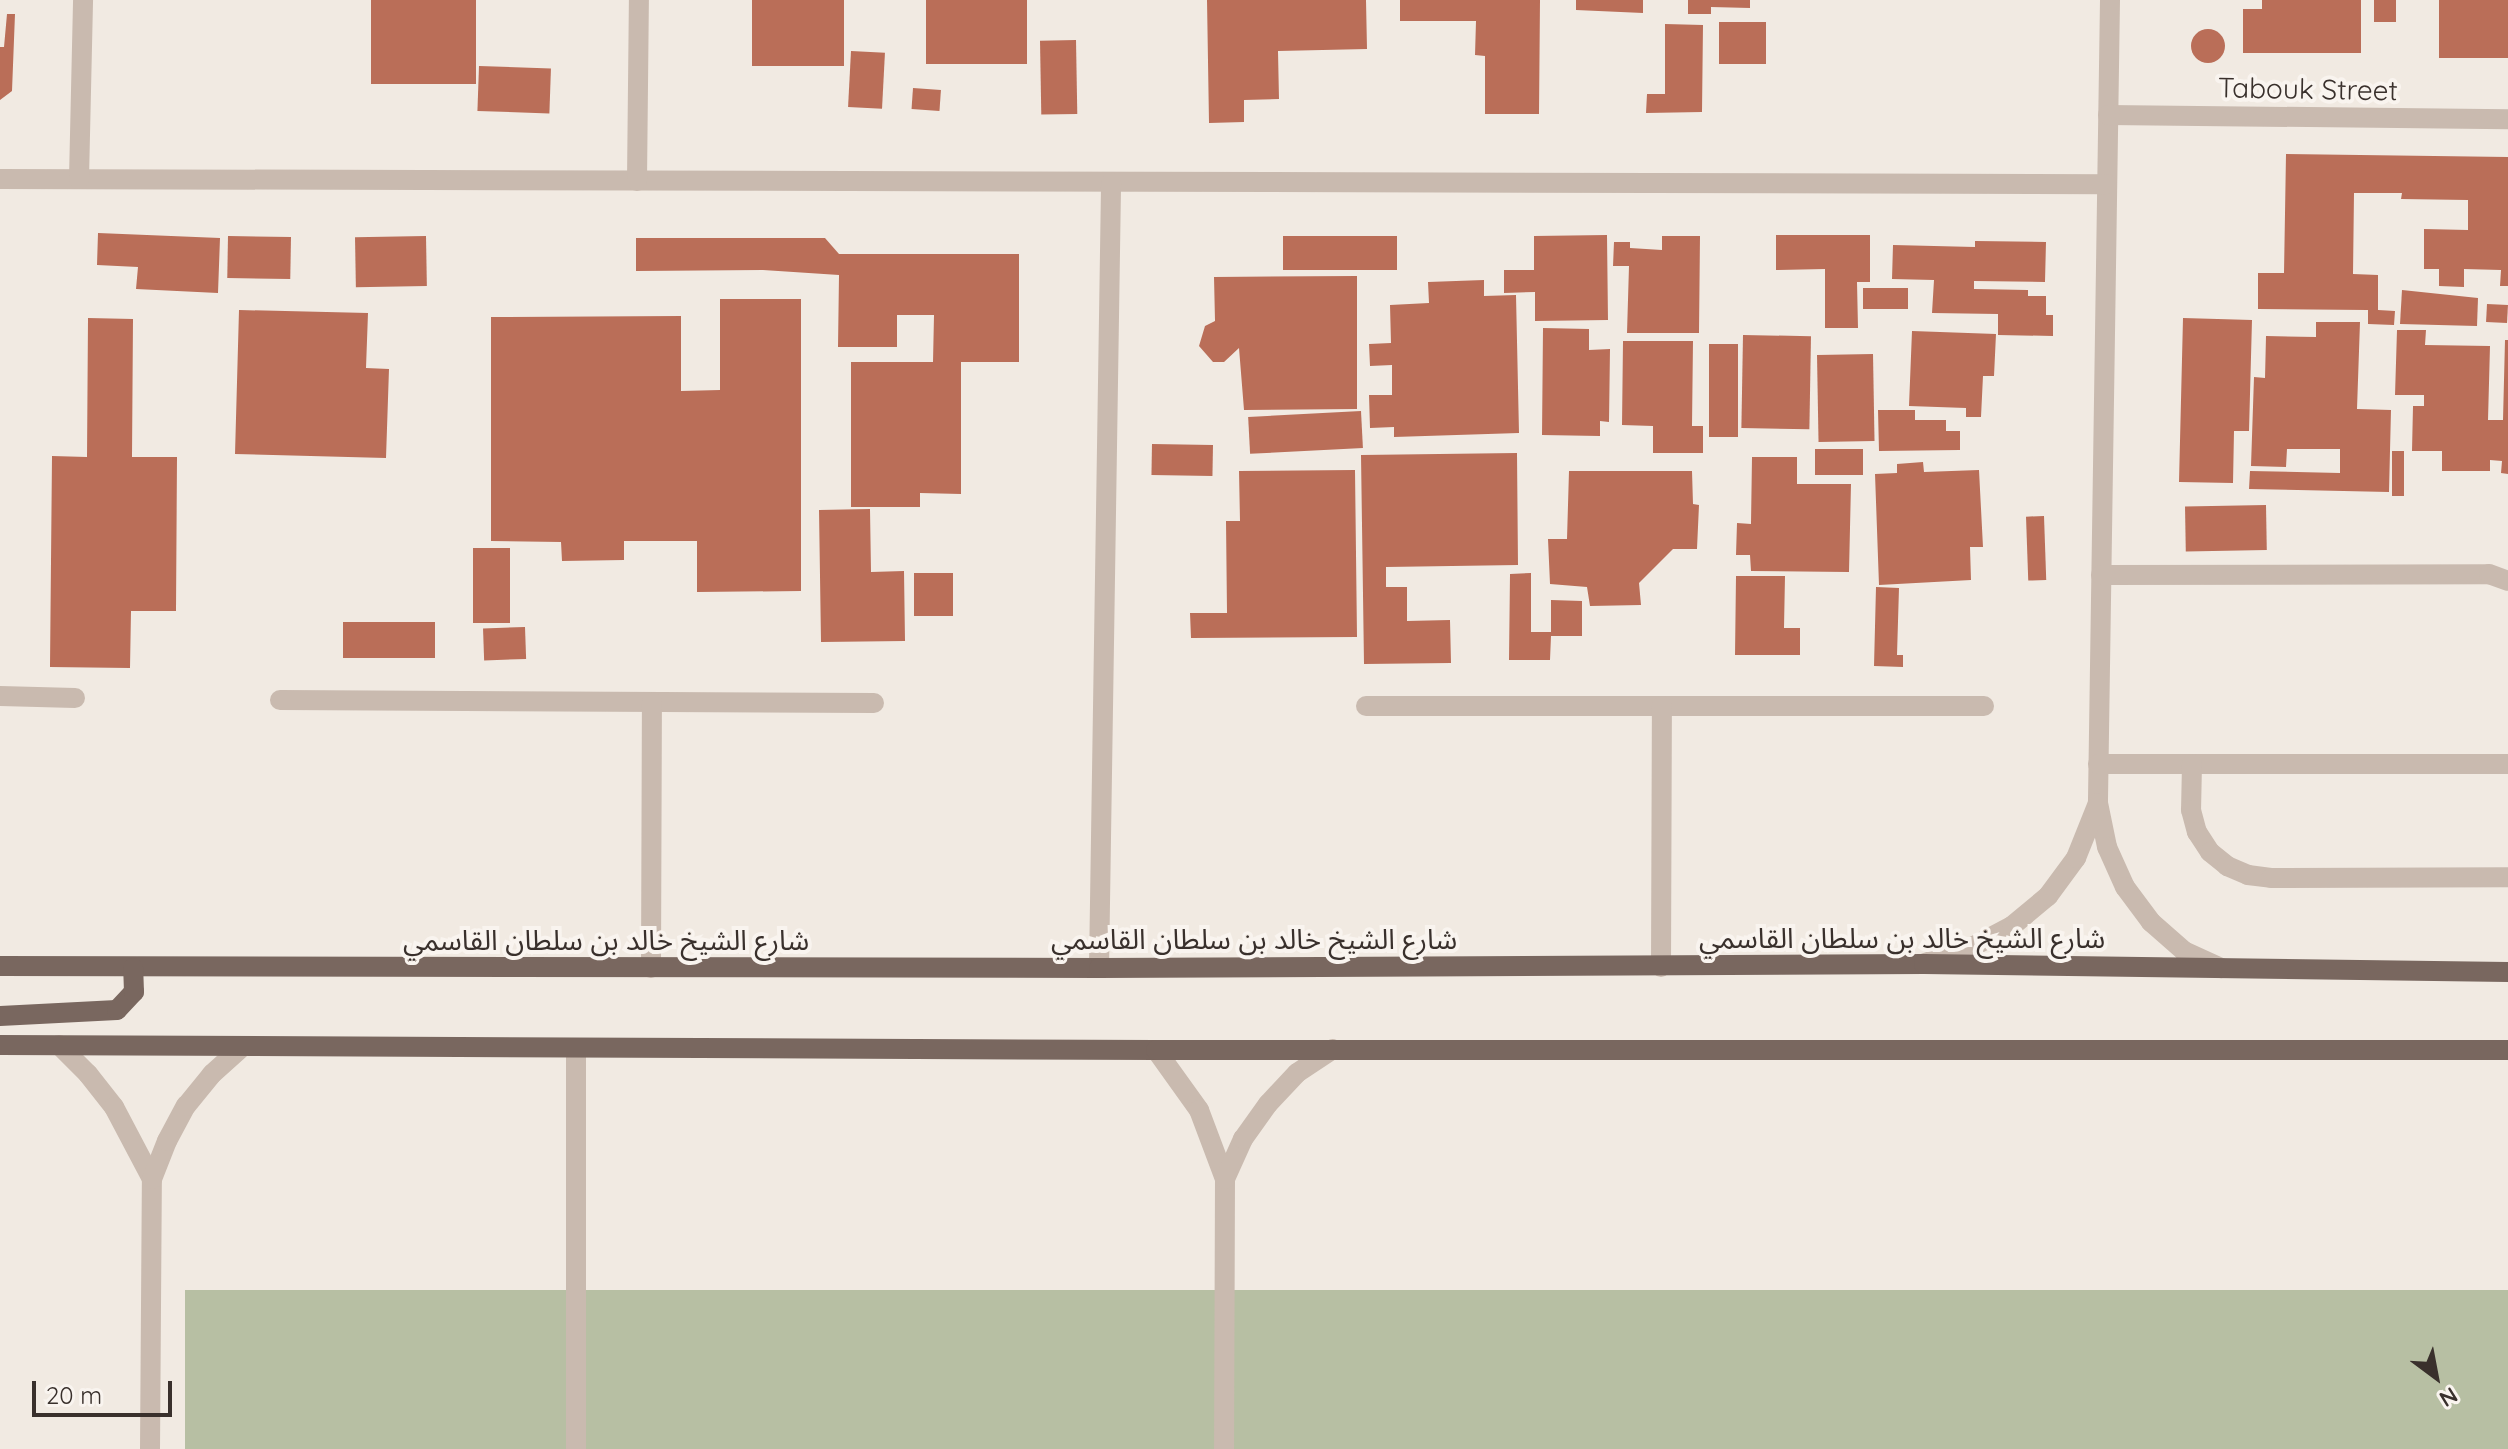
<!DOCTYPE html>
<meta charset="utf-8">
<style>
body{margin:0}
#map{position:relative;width:2508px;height:1449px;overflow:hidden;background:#f1eae2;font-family:Quicksand,"Noto Sans Arabic",sans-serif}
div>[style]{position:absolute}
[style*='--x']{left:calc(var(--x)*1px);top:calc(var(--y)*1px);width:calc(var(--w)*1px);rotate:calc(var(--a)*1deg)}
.green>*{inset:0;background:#b7bfa3;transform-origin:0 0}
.building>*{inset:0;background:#ba6e58;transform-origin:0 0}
.round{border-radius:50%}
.minor>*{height:20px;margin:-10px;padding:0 10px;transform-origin:10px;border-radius:10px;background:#c9baaf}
.major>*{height:20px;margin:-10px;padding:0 10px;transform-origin:10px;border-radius:10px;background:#79675f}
span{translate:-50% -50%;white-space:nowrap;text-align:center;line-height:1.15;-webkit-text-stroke:8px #f9f4ef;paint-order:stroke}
.street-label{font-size:28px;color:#39302c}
.north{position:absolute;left:2396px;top:1337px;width:80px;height:80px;-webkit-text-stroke:6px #f9f4ef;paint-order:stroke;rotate:148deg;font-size:22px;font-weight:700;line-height:32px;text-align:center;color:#39302c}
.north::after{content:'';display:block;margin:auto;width:28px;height:36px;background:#39302c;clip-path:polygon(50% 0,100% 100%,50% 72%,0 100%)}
.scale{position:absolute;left:32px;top:1381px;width:140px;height:36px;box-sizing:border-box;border:4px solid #39302c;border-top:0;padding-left:10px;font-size:24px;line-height:28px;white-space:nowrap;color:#39302c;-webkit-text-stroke:6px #f9f4ef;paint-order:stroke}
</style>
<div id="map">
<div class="green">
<div style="left:2508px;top:1290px;width:159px;height:2323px;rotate:90deg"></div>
</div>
<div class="building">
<div style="left:371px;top:0;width:105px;height:84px"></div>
<div style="left:752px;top:0;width:92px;height:66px"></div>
<div style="left:926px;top:0;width:101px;height:64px"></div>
<div style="clip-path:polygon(1207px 0,1366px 0,1367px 49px,1278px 51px,1279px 99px,1244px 100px,1244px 122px,1209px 123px)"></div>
<div style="clip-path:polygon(1400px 0,1540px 0,1539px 114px,1485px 114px,1485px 56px,1475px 55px,1476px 21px,1400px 21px)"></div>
<div style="clip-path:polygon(1576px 0,1643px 0,1643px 13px,1576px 10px)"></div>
<div style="clip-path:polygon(1688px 0,1750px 0,1750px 8px,1711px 7px,1711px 14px,1688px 14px)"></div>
<div style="clip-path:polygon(2262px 0,2361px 0,2361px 53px,2243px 53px,2243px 9px,2262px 9px)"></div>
<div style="left:2374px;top:0;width:22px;height:22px"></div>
<div style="left:2439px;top:0;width:69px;height:58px"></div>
<div style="clip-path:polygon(7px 14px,15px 14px,12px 91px,0 100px,0 47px,4px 47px)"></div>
<div style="left:1766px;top:22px;width:42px;height:47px;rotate:90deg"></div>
<div style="clip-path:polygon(1665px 24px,1703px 25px,1702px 112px,1646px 113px,1647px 94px,1665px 94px)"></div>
<div class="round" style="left:2191px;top:29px;width:34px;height:34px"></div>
<div style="left:1076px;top:40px;width:74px;height:36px;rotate:89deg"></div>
<div style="left:851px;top:51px;width:34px;height:56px;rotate:3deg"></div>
<div style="left:479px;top:66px;width:72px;height:45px;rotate:2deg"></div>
<div style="left:913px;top:88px;width:28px;height:21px;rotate:4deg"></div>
<div style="clip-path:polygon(2286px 154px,2508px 157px,2508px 286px,2500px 286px,2501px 270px,2464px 269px,2464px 287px,2439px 286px,2439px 269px,2424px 269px,2424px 229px,2468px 230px,2468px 200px,2401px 199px,2402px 193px,2354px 193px,2353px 274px,2378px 275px,2378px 310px,2395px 311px,2394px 325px,2368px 324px,2368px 310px,2258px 309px,2258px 273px,2284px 273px)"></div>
<div style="clip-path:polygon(98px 233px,220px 238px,218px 293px,136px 289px,138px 267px,97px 265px)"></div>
<div style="clip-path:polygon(1607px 235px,1608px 320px,1535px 321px,1535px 292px,1504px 293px,1504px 270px,1534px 270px,1534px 236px)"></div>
<div style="clip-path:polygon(1776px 235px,1870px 235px,1870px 282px,1857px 282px,1858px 328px,1825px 328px,1825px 269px,1776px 270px)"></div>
<div style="left:228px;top:236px;width:63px;height:42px;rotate:1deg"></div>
<div style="left:426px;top:236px;width:50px;height:71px;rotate:89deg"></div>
<div style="left:1283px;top:236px;width:114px;height:34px"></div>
<div style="clip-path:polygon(1662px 236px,1700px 236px,1699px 333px,1627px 333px,1629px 266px,1613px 266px,1614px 242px,1630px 242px,1630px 248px,1662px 250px)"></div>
<div style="clip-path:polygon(636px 238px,825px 238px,839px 254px,1019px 254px,1019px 362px,961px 362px,961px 494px,920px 493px,920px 507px,851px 507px,851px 362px,933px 362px,934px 315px,897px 315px,897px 347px,838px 347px,839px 275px,763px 270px,636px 271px)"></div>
<div style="clip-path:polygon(1975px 241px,2046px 242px,2045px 282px,1974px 281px,1974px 289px,2028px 290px,2028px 296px,2046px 296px,2046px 315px,2053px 315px,2053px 336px,1998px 335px,1998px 314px,1932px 313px,1934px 280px,1892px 279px,1893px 245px,1975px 247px)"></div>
<div style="clip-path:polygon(1357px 276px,1357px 409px,1244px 410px,1239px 348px,1224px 362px,1213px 362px,1199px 346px,1205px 326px,1215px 321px,1214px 277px)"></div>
<div style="clip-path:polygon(1484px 280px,1484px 296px,1516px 295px,1519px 433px,1394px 437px,1394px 427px,1370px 428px,1369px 395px,1392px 395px,1392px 365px,1370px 366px,1369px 344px,1391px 343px,1390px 305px,1429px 303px,1428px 282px)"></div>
<div style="left:1863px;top:288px;width:45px;height:21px"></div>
<div style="clip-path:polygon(2402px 290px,2478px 298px,2477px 326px,2400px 324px)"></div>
<div style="clip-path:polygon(720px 299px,801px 299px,801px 591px,697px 592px,697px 541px,624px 541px,624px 560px,562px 561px,561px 542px,491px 541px,491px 317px,681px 316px,681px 391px,720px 390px)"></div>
<div style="left:2487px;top:304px;width:21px;height:18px;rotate:3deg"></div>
<div style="clip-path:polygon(239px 310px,368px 313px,366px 368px,389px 369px,386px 458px,235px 454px)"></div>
<div style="clip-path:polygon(88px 318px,133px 319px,132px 457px,177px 457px,176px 611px,131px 611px,130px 668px,50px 667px,52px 456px,87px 457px)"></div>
<div style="clip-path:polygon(2183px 318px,2252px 320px,2249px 431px,2234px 431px,2233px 483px,2179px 482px)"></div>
<div style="clip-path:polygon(2316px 322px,2360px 322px,2357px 409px,2391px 410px,2389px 492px,2249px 489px,2250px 471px,2340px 473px,2340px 449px,2287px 449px,2286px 467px,2251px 466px,2254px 377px,2265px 378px,2266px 336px,2316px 337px)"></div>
<div style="clip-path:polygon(1543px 328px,1589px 329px,1589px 350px,1610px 349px,1609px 422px,1600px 421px,1600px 436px,1542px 435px)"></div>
<div style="clip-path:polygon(2397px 330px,2426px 330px,2425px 345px,2490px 346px,2488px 420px,2503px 420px,2505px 340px,2508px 340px,2508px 474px,2501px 473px,2502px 461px,2490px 460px,2490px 471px,2442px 471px,2442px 451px,2412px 451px,2413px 406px,2424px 406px,2424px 395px,2395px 395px)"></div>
<div style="clip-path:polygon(1912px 331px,1996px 334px,1994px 376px,1983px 376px,1981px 417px,1966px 417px,1966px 408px,1909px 406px)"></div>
<div style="left:1743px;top:335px;width:68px;height:93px;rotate:1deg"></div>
<div style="clip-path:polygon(1623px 341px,1693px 341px,1692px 426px,1703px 426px,1703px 453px,1653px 453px,1653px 426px,1622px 425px)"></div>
<div style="left:1709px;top:344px;width:29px;height:93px"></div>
<div style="left:1873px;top:354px;width:87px;height:56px;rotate:89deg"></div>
<div style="clip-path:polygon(1878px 410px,1915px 410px,1915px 420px,1946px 420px,1946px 431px,1960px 431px,1960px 450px,1879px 451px)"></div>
<div style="left:1361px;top:411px;width:37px;height:113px;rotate:87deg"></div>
<div style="left:1152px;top:444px;width:61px;height:31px;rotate:1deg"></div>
<div style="left:1815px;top:449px;width:48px;height:26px"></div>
<div style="left:2392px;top:451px;width:12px;height:45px"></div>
<div style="clip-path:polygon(1517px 453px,1518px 565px,1386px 567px,1386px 587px,1407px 587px,1407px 621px,1450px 620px,1451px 663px,1364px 664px,1361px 455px)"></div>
<div style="clip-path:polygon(1752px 457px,1797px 457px,1797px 484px,1851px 484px,1849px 572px,1751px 571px,1750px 555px,1736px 555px,1737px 523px,1751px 524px)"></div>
<div style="clip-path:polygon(1923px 462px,1924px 472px,1979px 470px,1983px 547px,1970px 547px,1971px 580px,1879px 585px,1875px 474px,1897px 473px,1897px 464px)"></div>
<div style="clip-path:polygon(1355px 470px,1357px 637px,1191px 638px,1190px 613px,1227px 613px,1226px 521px,1240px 521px,1239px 471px)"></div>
<div style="clip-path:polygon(1569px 471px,1692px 471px,1693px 504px,1699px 505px,1697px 549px,1673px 549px,1639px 583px,1641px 605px,1590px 606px,1587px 587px,1550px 584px,1548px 539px,1567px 539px)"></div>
<div style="left:2266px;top:505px;width:45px;height:81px;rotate:89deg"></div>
<div style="clip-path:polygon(870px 509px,871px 572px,904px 571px,905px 641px,821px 642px,819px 510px)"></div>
<div style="left:2044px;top:516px;width:64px;height:18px;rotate:88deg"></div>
<div style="left:473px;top:548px;width:37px;height:75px"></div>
<div style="left:914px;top:573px;width:39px;height:43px"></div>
<div style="clip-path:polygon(1531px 573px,1531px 632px,1551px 632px,1551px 600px,1582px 601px,1582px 636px,1551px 636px,1550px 660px,1509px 660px,1510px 574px)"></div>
<div style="clip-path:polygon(1736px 576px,1785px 576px,1784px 628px,1800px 628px,1800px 655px,1735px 655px)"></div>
<div style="clip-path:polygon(1876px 587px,1899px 588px,1897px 655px,1903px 655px,1903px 667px,1874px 666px)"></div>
<div style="left:435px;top:622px;width:36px;height:92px;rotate:90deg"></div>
<div style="left:525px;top:627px;width:32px;height:42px;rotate:88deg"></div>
</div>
<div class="minor">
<div style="--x:2110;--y:0;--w:803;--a:90.86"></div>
<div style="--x:2098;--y:803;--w:45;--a:78.4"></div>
<div style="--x:2107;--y:847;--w:44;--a:65.8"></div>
<div style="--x:2125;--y:887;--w:44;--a:53.4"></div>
<div style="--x:2151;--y:922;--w:44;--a:41.3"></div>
<div style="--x:2184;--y:951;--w:41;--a:24.7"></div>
<div style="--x:2108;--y:115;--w:400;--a:0.6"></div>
<div style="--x:0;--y:179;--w:2107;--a:0.14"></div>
<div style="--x:79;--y:179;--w:179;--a:-88.7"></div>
<div style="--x:637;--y:181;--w:181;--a:-89.4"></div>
<div style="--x:2101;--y:575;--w:388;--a:-0.1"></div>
<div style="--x:2489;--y:574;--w:20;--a:20"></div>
<div style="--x:0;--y:696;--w:75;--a:1.5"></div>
<div style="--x:280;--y:700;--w:594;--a:0.29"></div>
<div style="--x:1366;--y:706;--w:618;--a:0"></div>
<div style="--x:2098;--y:764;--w:410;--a:0"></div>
<div style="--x:2192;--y:764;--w:46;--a:91.2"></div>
<div style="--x:2191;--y:810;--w:23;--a:75"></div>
<div style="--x:2197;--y:832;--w:24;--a:57"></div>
<div style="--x:2210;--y:852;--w:22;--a:39"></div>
<div style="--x:2227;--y:866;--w:23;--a:23"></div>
<div style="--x:2248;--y:875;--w:23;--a:7"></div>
<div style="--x:2271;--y:878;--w:237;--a:-0.2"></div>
<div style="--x:1925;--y:963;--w:47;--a:-18.4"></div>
<div style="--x:1970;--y:948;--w:47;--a:-27.6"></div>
<div style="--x:2012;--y:926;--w:47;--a:-39.8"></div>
<div style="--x:2048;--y:896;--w:47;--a:-53.6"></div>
<div style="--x:2076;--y:858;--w:59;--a:-68.2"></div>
<div style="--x:1661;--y:967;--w:261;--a:-89.8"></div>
<div style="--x:651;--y:968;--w:266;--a:-89.8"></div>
<div style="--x:1099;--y:968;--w:785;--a:-89.12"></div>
<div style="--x:59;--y:1045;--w:41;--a:45"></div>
<div style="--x:88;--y:1074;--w:42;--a:51.8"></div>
<div style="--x:114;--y:1107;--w:81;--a:62.2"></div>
<div style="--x:576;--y:1048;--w:401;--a:90"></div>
<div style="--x:1156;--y:1050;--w:74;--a:54.4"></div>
<div style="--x:1199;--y:1110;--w:74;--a:69.4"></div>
<div style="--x:1225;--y:1179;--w:270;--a:90.2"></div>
<div style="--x:1225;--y:1179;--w:44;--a:-65.8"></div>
<div style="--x:1243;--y:1139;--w:43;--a:-54.5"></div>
<div style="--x:1268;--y:1104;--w:42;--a:-46.9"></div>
<div style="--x:1297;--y:1073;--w:43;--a:-33.7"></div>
<div style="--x:150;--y:1449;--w:270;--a:-89.6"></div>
<div style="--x:152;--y:1179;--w:41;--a:-68.5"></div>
<div style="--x:167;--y:1141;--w:40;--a:-62"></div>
<div style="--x:186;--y:1106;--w:41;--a:-50.9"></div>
<div style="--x:212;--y:1074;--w:40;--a:-42"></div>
</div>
<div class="major">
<div style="--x:0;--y:966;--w:1099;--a:0.1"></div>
<div style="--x:1099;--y:968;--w:825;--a:-0.28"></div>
<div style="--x:1924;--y:964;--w:584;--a:0.78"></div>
<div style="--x:0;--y:1016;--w:117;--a:-2.9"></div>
<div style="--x:117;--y:1010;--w:25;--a:-47"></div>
<div style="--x:134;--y:992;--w:24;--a:-92"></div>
<div style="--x:0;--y:1045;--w:1156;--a:0.25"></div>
<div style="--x:1156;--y:1050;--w:1352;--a:0"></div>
</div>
<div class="street-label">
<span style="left:2308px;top:89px;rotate:1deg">Tabouk Street</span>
<span style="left:1902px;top:938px">شارع الشيخ خالد بن سلطان القاسمي</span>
<span style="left:1254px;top:939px">شارع الشيخ خالد بن سلطان القاسمي</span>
<span style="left:606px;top:940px">شارع الشيخ خالد بن سلطان القاسمي</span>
</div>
<div class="north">N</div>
<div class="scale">20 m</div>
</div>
